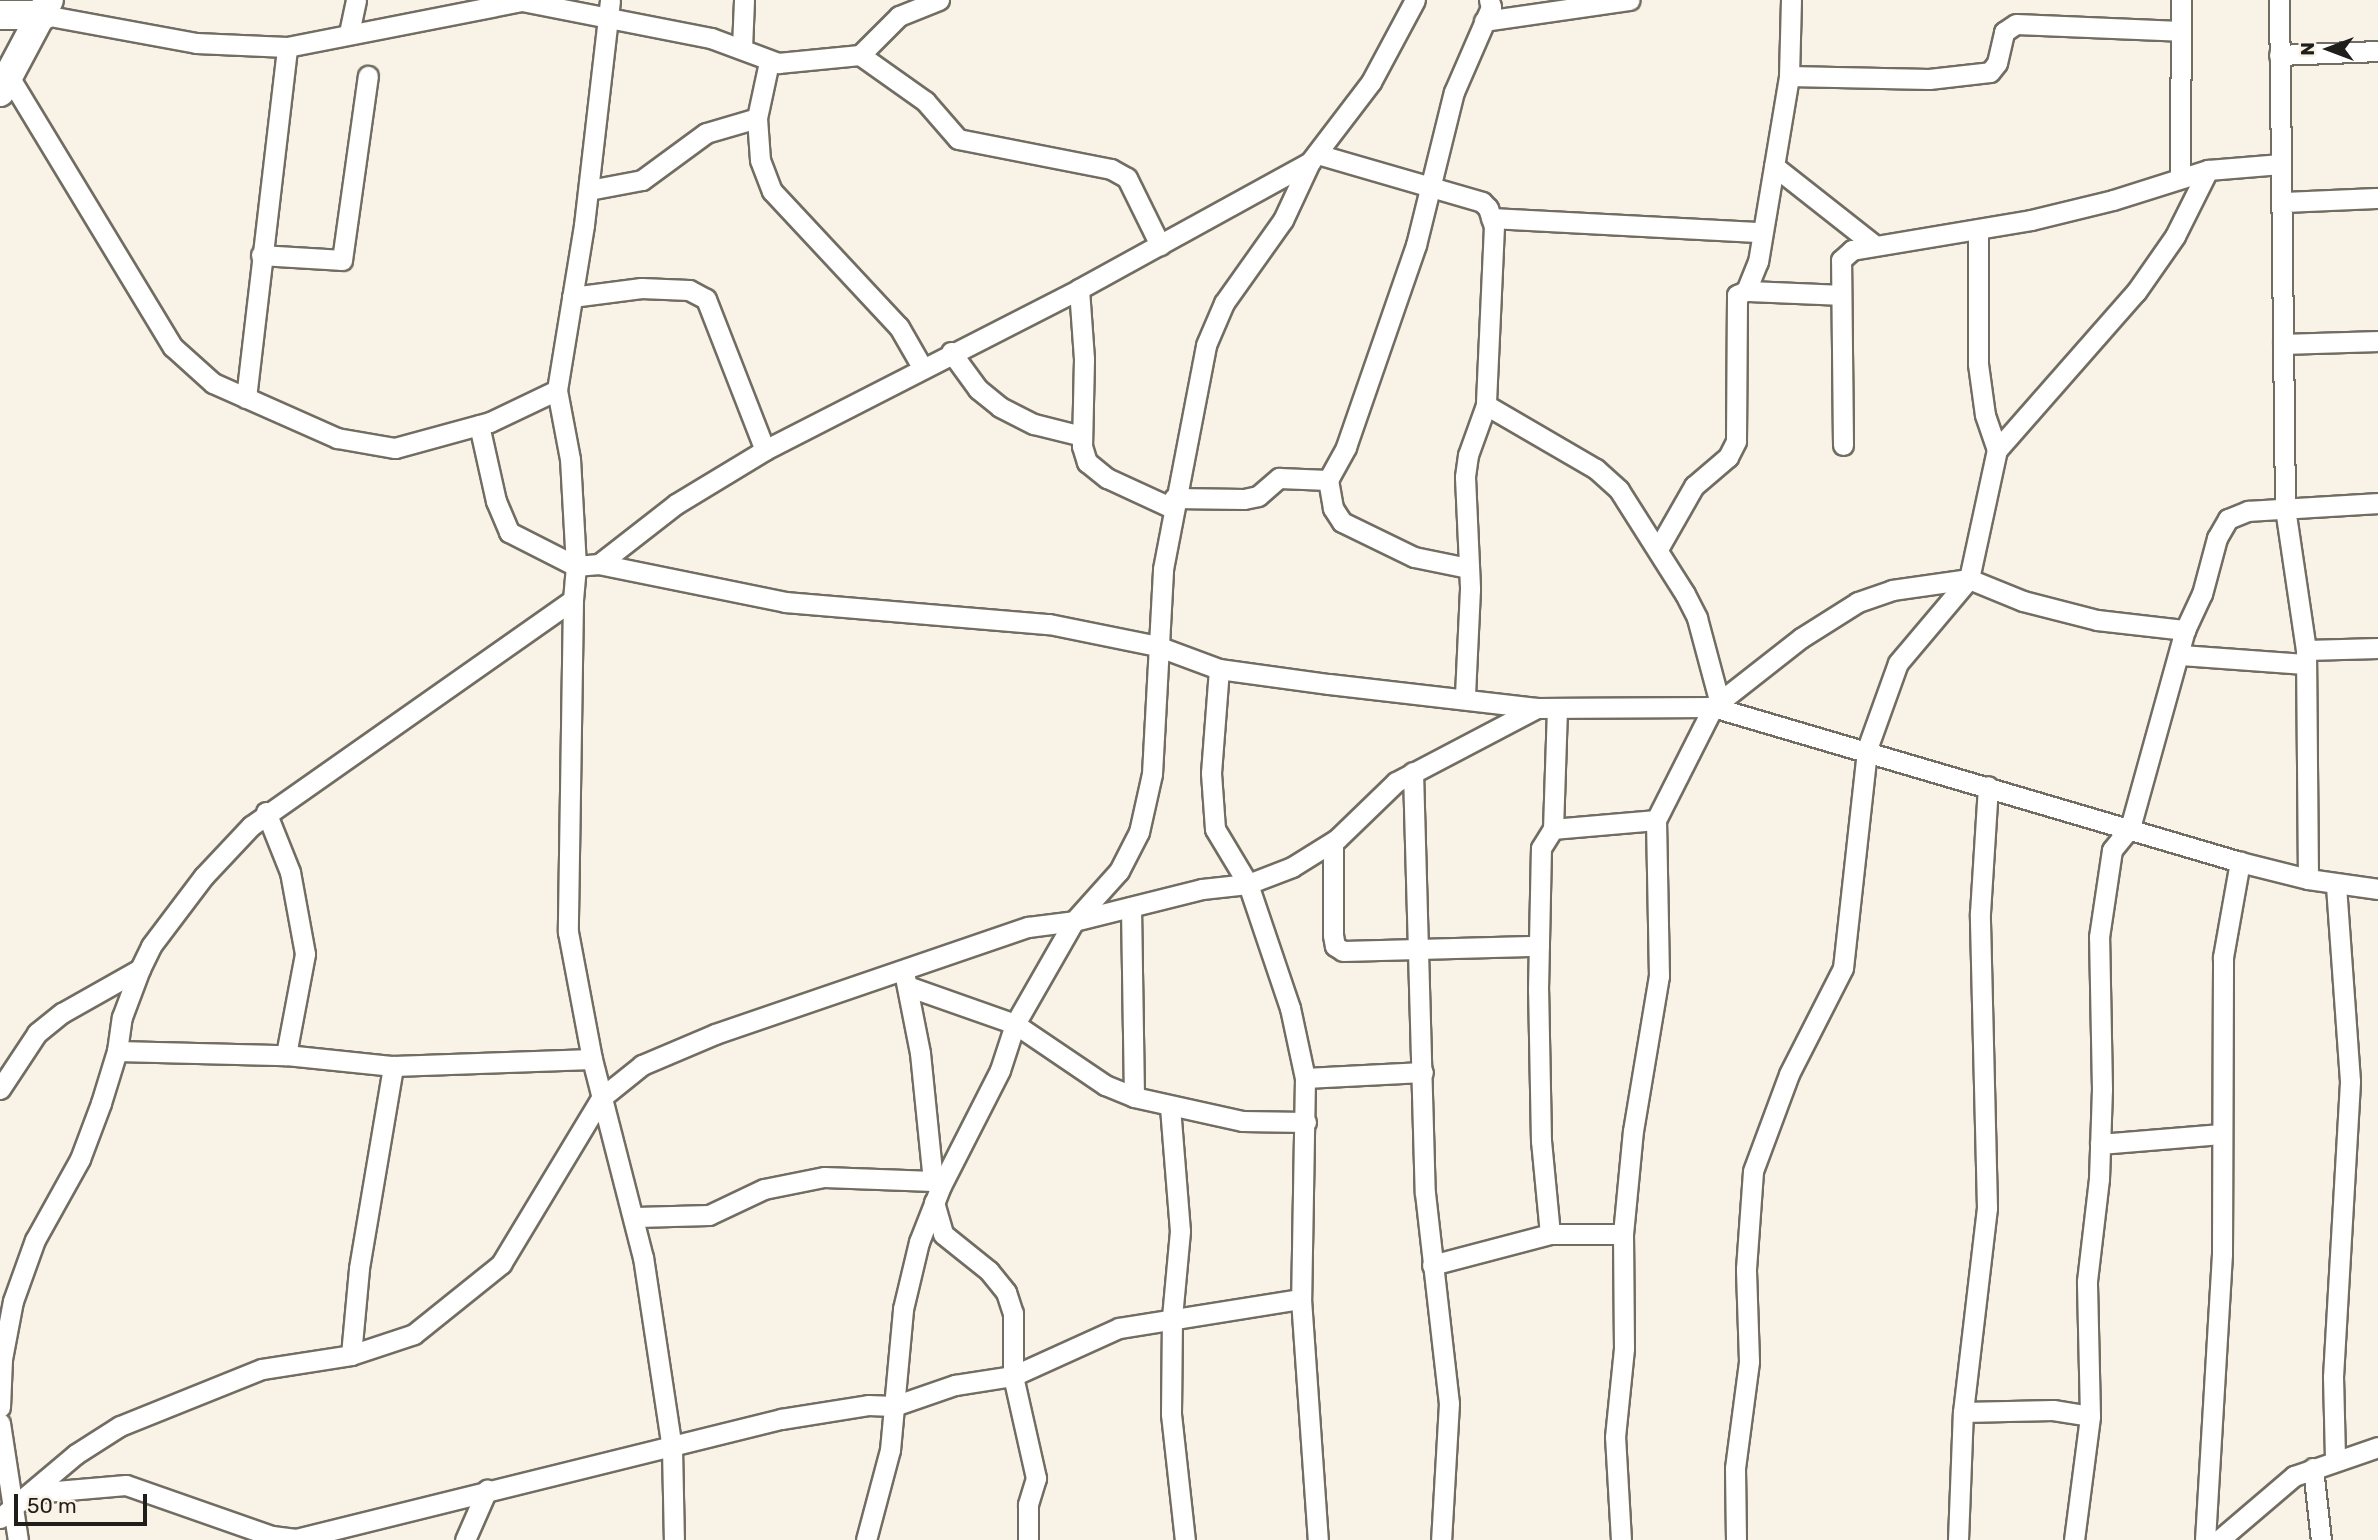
<!DOCTYPE html>
<style>
body{margin:0}
#map{position:relative;width:2378px;height:1540px;overflow:hidden;background:#f9f3e7;font-family:Rubik,sans-serif}
div>[style]{position:absolute}
[style*='--x']{left:calc(var(--x)*1px);top:calc(var(--y)*1px);width:calc(var(--w)*1px);rotate:calc(var(--a)*1deg)}
.roads{filter:drop-shadow(2px 0 #726d62) drop-shadow(-2px 0 #726d62) drop-shadow(0 2px #726d62) drop-shadow(0 -2px #726d62)}
.street>*{height:19px;margin:-9.5px;padding:0 9.5px;transform-origin:9.5px;border-radius:9.5px;background:#fff}
.secondary>*{height:28px;margin:-14px;padding:0 14px;transform-origin:14px;border-radius:14px;background:#fff}
span{translate:-50% -50%;white-space:nowrap;text-align:center;line-height:1.15;-webkit-text-stroke:5px #f9f3e7;paint-order:stroke}
.north{position:absolute;left:2294px;top:14px;width:70px;height:70px;-webkit-text-stroke:5px #f9f3e7;paint-order:stroke;rotate:270deg;font-size:19px;font-weight:700;line-height:28px;text-align:center;color:#201e1a}
.north::after{content:'';display:block;margin:auto;width:24px;height:32px;background:#201e1a;clip-path:polygon(50% 0,100% 100%,50% 72%,0 100%)}
.scale{position:absolute;left:14px;top:1494px;width:133px;height:32px;box-sizing:border-box;border:4px solid #201e1a;border-top:0;padding-left:9px;font-size:21px;line-height:24px;white-space:nowrap;color:#201e1a;-webkit-text-stroke:5px #f9f3e7;paint-order:stroke}
</style>
<div id="map">
<div class="roads">
<div class="street">
<div style="--x:2279;--y:0;--w:508;--a:89.32"></div>
<div style="--x:2285;--y:508;--w:144;--a:81.6"></div>
<div style="--x:2306;--y:650;--w:229;--a:89.5"></div>
<div style="--x:44;--y:15;--w:155;--a:10.4"></div>
<div style="--x:196;--y:43;--w:91;--a:2.5"></div>
<div style="--x:287;--y:47;--w:239;--a:-11.1"></div>
<div style="--x:522;--y:1;--w:193;--a:11.1"></div>
<div style="--x:711;--y:38;--w:72;--a:20.5"></div>
<div style="--x:778;--y:63;--w:82;--a:-5.6"></div>
<div style="--x:860;--y:55;--w:55;--a:-45"></div>
<div style="--x:899;--y:16;--w:43;--a:-21.8"></div>
<div style="--x:1484;--y:21;--w:147;--a:-8.2"></div>
<div style="--x:349;--y:33;--w:34;--a:-78"></div>
<div style="--x:742;--y:48;--w:48;--a:-87.6"></div>
<div style="--x:860;--y:55;--w:80;--a:35.3"></div>
<div style="--x:925;--y:101;--w:50;--a:49"></div>
<div style="--x:958;--y:139;--w:156;--a:11.1"></div>
<div style="--x:1111;--y:169;--w:18;--a:29"></div>
<div style="--x:1127;--y:178;--w:75;--a:63.8"></div>
<div style="--x:2279;--y:55;--w:99;--a:-2.3"></div>
<div style="--x:769;--y:62;--w:57;--a:102.1"></div>
<div style="--x:757;--y:118;--w:42;--a:85.9"></div>
<div style="--x:760;--y:160;--w:33;--a:69"></div>
<div style="--x:772;--y:191;--w:186;--a:47"></div>
<div style="--x:899;--y:327;--w:46;--a:60.1"></div>
<div style="--x:8;--y:75;--w:318;--a:58.8"></div>
<div style="--x:173;--y:347;--w:54;--a:42"></div>
<div style="--x:213;--y:383;--w:136;--a:23.9"></div>
<div style="--x:337;--y:438;--w:59;--a:9.8"></div>
<div style="--x:395;--y:448;--w:98;--a:-15.3"></div>
<div style="--x:490;--y:422;--w:74;--a:-25.5"></div>
<div style="--x:1789;--y:76;--w:140;--a:1.2"></div>
<div style="--x:1929;--y:79;--w:61;--a:-6.5"></div>
<div style="--x:1990;--y:72;--w:11;--a:-52"></div>
<div style="--x:1997;--y:63;--w:32;--a:-77"></div>
<div style="--x:2004;--y:32;--w:14;--a:-34"></div>
<div style="--x:2016;--y:24;--w:164;--a:2.4"></div>
<div style="--x:1317;--y:154;--w:172;--a:16.2"></div>
<div style="--x:1482;--y:202;--w:8;--a:45"></div>
<div style="--x:1488;--y:208;--w:19;--a:72"></div>
<div style="--x:1494;--y:226;--w:179;--a:92.6"></div>
<div style="--x:1486;--y:405;--w:53;--a:109.8"></div>
<div style="--x:1468;--y:455;--w:22;--a:98"></div>
<div style="--x:1465;--y:477;--w:112;--a:87.4"></div>
<div style="--x:1470;--y:589;--w:108;--a:92.7"></div>
<div style="--x:1774;--y:166;--w:126;--a:38.2"></div>
<div style="--x:2180;--y:178;--w:178;--a:-89.7"></div>
<div style="--x:589;--y:190;--w:54;--a:-10.7"></div>
<div style="--x:642;--y:180;--w:79;--a:-36.3"></div>
<div style="--x:706;--y:133;--w:53;--a:-16.4"></div>
<div style="--x:2282;--y:202;--w:96;--a:-2.4"></div>
<div style="--x:1491;--y:218;--w:271;--a:3"></div>
<div style="--x:1978;--y:232;--w:132;--a:90"></div>
<div style="--x:1978;--y:364;--w:51;--a:82.2"></div>
<div style="--x:1985;--y:415;--w:37;--a:71"></div>
<div style="--x:261;--y:255;--w:81;--a:3.5"></div>
<div style="--x:342;--y:260;--w:186;--a:-82"></div>
<div style="--x:1079;--y:289;--w:70;--a:85.9"></div>
<div style="--x:1084;--y:359;--w:87;--a:91.3"></div>
<div style="--x:1082;--y:446;--w:17;--a:73"></div>
<div style="--x:1087;--y:462;--w:26;--a:39"></div>
<div style="--x:1107;--y:478;--w:72;--a:24.8"></div>
<div style="--x:1746;--y:291;--w:31;--a:-68"></div>
<div style="--x:1758;--y:262;--w:189;--a:-80.5"></div>
<div style="--x:1789;--y:76;--w:76;--a:-88.5"></div>
<div style="--x:572;--y:297;--w:70;--a:-7.4"></div>
<div style="--x:641;--y:288;--w:48;--a:2.4"></div>
<div style="--x:689;--y:290;--w:19;--a:28"></div>
<div style="--x:706;--y:299;--w:162;--a:68.7"></div>
<div style="--x:2283;--y:344;--w:95;--a:-1.8"></div>
<div style="--x:951;--y:352;--w:46;--a:53.9"></div>
<div style="--x:978;--y:389;--w:28;--a:39"></div>
<div style="--x:1000;--y:407;--w:38;--a:27"></div>
<div style="--x:1034;--y:424;--w:49;--a:14"></div>
<div style="--x:246;--y:398;--w:353;--a:-83.3"></div>
<div style="--x:1486;--y:405;--w:127;--a:30.2"></div>
<div style="--x:1596;--y:469;--w:31;--a:42"></div>
<div style="--x:1619;--y:490;--w:123;--a:57.6"></div>
<div style="--x:1685;--y:594;--w:27;--a:63"></div>
<div style="--x:1697;--y:618;--w:85;--a:75"></div>
<div style="--x:479;--y:425;--w:78;--a:77.4"></div>
<div style="--x:496;--y:501;--w:34;--a:67"></div>
<div style="--x:509;--y:532;--w:75;--a:26.9"></div>
<div style="--x:1843;--y:445;--w:185;--a:-90.6"></div>
<div style="--x:1841;--y:260;--w:15;--a:-42"></div>
<div style="--x:1852;--y:250;--w:181;--a:-9.5"></div>
<div style="--x:2031;--y:220;--w:84;--a:-13.7"></div>
<div style="--x:2113;--y:200;--w:100;--a:-17.5"></div>
<div style="--x:2208;--y:170;--w:73;--a:-4.7"></div>
<div style="--x:1174;--y:498;--w:70;--a:0.8"></div>
<div style="--x:1244;--y:499;--w:14;--a:-12"></div>
<div style="--x:1258;--y:496;--w:28;--a:-41"></div>
<div style="--x:1279;--y:478;--w:49;--a:2.3"></div>
<div style="--x:1658;--y:549;--w:73;--a:-60.3"></div>
<div style="--x:1694;--y:486;--w:45;--a:-40.5"></div>
<div style="--x:1728;--y:457;--w:18;--a:-63"></div>
<div style="--x:1736;--y:441;--w:146;--a:-89.6"></div>
<div style="--x:1737;--y:295;--w:10;--a:-24"></div>
<div style="--x:1746;--y:291;--w:94;--a:2.4"></div>
<div style="--x:599;--y:564;--w:190;--a:11.5"></div>
<div style="--x:785;--y:602;--w:265;--a:4.8"></div>
<div style="--x:1049;--y:624;--w:110;--a:11.5"></div>
<div style="--x:1157;--y:646;--w:66;--a:20.4"></div>
<div style="--x:1219;--y:669;--w:111;--a:7.8"></div>
<div style="--x:1329;--y:684;--w:209;--a:6.6"></div>
<div style="--x:1537;--y:708;--w:176;--a:-0.3"></div>
<div style="--x:1713;--y:707;--w:549;--a:16.39"></div>
<div style="--x:2240;--y:862;--w:70;--a:14"></div>
<div style="--x:2308;--y:879;--w:71;--a:8.1"></div>
<div style="--x:576;--y:566;--w:107;--a:-93.2"></div>
<div style="--x:570;--y:459;--w:70;--a:-100.7"></div>
<div style="--x:557;--y:390;--w:167;--a:-80.7"></div>
<div style="--x:584;--y:225;--w:226;--a:-83.4"></div>
<div style="--x:1468;--y:568;--w:55;--a:-168.5"></div>
<div style="--x:1414;--y:557;--w:80;--a:-154.1"></div>
<div style="--x:1342;--y:522;--w:17;--a:-123"></div>
<div style="--x:1333;--y:508;--w:28;--a:-100"></div>
<div style="--x:1328;--y:480;--w:38;--a:-61"></div>
<div style="--x:1346;--y:447;--w:214;--a:-70.9"></div>
<div style="--x:1416;--y:245;--w:158;--a:-76.1"></div>
<div style="--x:1454;--y:92;--w:93;--a:-66.5"></div>
<div style="--x:1491;--y:7;--w:7;--a:-106"></div>
<div style="--x:573;--y:600;--w:332;--a:90.9"></div>
<div style="--x:568;--y:932;--w:129;--a:79.3"></div>
<div style="--x:592;--y:1059;--w:204;--a:75.6"></div>
<div style="--x:643;--y:1257;--w:193;--a:81.4"></div>
<div style="--x:672;--y:1448;--w:92;--a:88.8"></div>
<div style="--x:2306;--y:650;--w:72;--a:-1.6"></div>
<div style="--x:2181;--y:655;--w:124;--a:4.2"></div>
<div style="--x:1219;--y:669;--w:104;--a:94.4"></div>
<div style="--x:1211;--y:773;--w:56;--a:85.9"></div>
<div style="--x:1215;--y:829;--w:64;--a:59"></div>
<div style="--x:1248;--y:884;--w:131;--a:71.3"></div>
<div style="--x:1290;--y:1008;--w:72;--a:77.9"></div>
<div style="--x:1305;--y:1078;--w:221;--a:91"></div>
<div style="--x:1301;--y:1299;--w:242;--a:86"></div>
<div style="--x:1413;--y:772;--w:421;--a:88.4"></div>
<div style="--x:1425;--y:1193;--w:211;--a:83.5"></div>
<div style="--x:1449;--y:1403;--w:137;--a:93.3"></div>
<div style="--x:266;--y:812;--w:65;--a:68.2"></div>
<div style="--x:290;--y:872;--w:83;--a:79.6"></div>
<div style="--x:305;--y:954;--w:103;--a:100.7"></div>
<div style="--x:1553;--y:829;--w:103;--a:-5"></div>
<div style="--x:1333;--y:842;--w:93;--a:90"></div>
<div style="--x:1333;--y:935;--w:11;--a:80"></div>
<div style="--x:1335;--y:946;--w:9;--a:32"></div>
<div style="--x:1343;--y:951;--w:196;--a:-1.5"></div>
<div style="--x:1131;--y:907;--w:190;--a:89.1"></div>
<div style="--x:905;--y:977;--w:77;--a:78.8"></div>
<div style="--x:920;--y:1053;--w:129;--a:84.2"></div>
<div style="--x:933;--y:1181;--w:9;--a:32"></div>
<div style="--x:910;--y:987;--w:111;--a:19.4"></div>
<div style="--x:1015;--y:1024;--w:109;--a:34.1"></div>
<div style="--x:1105;--y:1085;--w:31;--a:22"></div>
<div style="--x:1134;--y:1097;--w:111;--a:12.5"></div>
<div style="--x:1242;--y:1121;--w:64;--a:0.9"></div>
<div style="--x:117;--y:1051;--w:169;--a:1.4"></div>
<div style="--x:286;--y:1055;--w:108;--a:5.9"></div>
<div style="--x:393;--y:1066;--w:199;--a:-2"></div>
<div style="--x:1305;--y:1078;--w:118;--a:-2.9"></div>
<div style="--x:0;--y:1089;--w:67;--a:-56.5"></div>
<div style="--x:37;--y:1033;--w:32;--a:-39"></div>
<div style="--x:62;--y:1013;--w:90;--a:-29.4"></div>
<div style="--x:1170;--y:1107;--w:124;--a:85.4"></div>
<div style="--x:1180;--y:1231;--w:87;--a:95.3"></div>
<div style="--x:1172;--y:1318;--w:96;--a:90.6"></div>
<div style="--x:1171;--y:1414;--w:127;--a:83.7"></div>
<div style="--x:2100;--y:1144;--w:121;--a:-4.7"></div>
<div style="--x:934;--y:1202;--w:33;--a:74"></div>
<div style="--x:943;--y:1234;--w:59;--a:38.8"></div>
<div style="--x:989;--y:1271;--w:27;--a:51"></div>
<div style="--x:1006;--y:1292;--w:22;--a:72"></div>
<div style="--x:1013;--y:1313;--w:63;--a:90"></div>
<div style="--x:1013;--y:1376;--w:105;--a:77.3"></div>
<div style="--x:1036;--y:1478;--w:28;--a:107"></div>
<div style="--x:1028;--y:1505;--w:35;--a:90"></div>
<div style="--x:636;--y:1217;--w:73;--a:-1.6"></div>
<div style="--x:709;--y:1215;--w:61;--a:-25.3"></div>
<div style="--x:764;--y:1189;--w:61;--a:-11.3"></div>
<div style="--x:824;--y:1177;--w:109;--a:2.1"></div>
<div style="--x:1550;--y:1234;--w:93;--a:-95.5"></div>
<div style="--x:1541;--y:1141;--w:151;--a:-91.1"></div>
<div style="--x:1538;--y:990;--w:142;--a:-88.8"></div>
<div style="--x:1541;--y:848;--w:22;--a:-58"></div>
<div style="--x:1553;--y:829;--w:121;--a:-88.1"></div>
<div style="--x:1432;--y:1265;--w:122;--a:-14.7"></div>
<div style="--x:1550;--y:1234;--w:73;--a:0"></div>
<div style="--x:351;--y:1355;--w:87;--a:-84.7"></div>
<div style="--x:359;--y:1268;--w:205;--a:-80.4"></div>
<div style="--x:0;--y:1407;--w:48;--a:-87.6"></div>
<div style="--x:2;--y:1359;--w:59;--a:-79.3"></div>
<div style="--x:13;--y:1301;--w:65;--a:-70.2"></div>
<div style="--x:35;--y:1240;--w:93;--a:-60.9"></div>
<div style="--x:80;--y:1159;--w:60;--a:-69.4"></div>
<div style="--x:101;--y:1103;--w:54;--a:-72.9"></div>
<div style="--x:117;--y:1051;--w:34;--a:-82"></div>
<div style="--x:122;--y:1017;--w:51;--a:-69.4"></div>
<div style="--x:140;--y:969;--w:25;--a:-64"></div>
<div style="--x:151;--y:946;--w:88;--a:-52.9"></div>
<div style="--x:204;--y:876;--w:69;--a:-46.8"></div>
<div style="--x:251;--y:826;--w:393;--a:-35.1"></div>
<div style="--x:573;--y:600;--w:34;--a:-85"></div>
<div style="--x:576;--y:566;--w:23;--a:-5"></div>
<div style="--x:599;--y:564;--w:98;--a:-37.9"></div>
<div style="--x:676;--y:504;--w:104;--a:-31.2"></div>
<div style="--x:765;--y:450;--w:353;--a:-27.1"></div>
<div style="--x:1079;--y:289;--w:264;--a:-28.8"></div>
<div style="--x:1310;--y:162;--w:101;--a:-52.7"></div>
<div style="--x:1371;--y:82;--w:93;--a:-61.8"></div>
<div style="--x:1963;--y:1412;--w:90;--a:-1.3"></div>
<div style="--x:2053;--y:1410;--w:37;--a:9"></div>
<div style="--x:0;--y:1423;--w:118;--a:81.3"></div>
<div style="--x:2335;--y:1458;--w:81;--a:-91.4"></div>
<div style="--x:2333;--y:1377;--w:296;--a:-86.7"></div>
<div style="--x:2350;--y:1081;--w:197;--a:-94.1"></div>
<div style="--x:2313;--y:1468;--w:72;--a:83.7"></div>
<div style="--x:33;--y:1493;--w:93;--a:-4.9"></div>
<div style="--x:126;--y:1485;--w:155;--a:19.3"></div>
<div style="--x:272;--y:1536;--w:24;--a:7"></div>
<div style="--x:296;--y:1539;--w:500;--a:-13.9"></div>
<div style="--x:781;--y:1419;--w:88;--a:-9.1"></div>
<div style="--x:868;--y:1405;--w:26;--a:2"></div>
<div style="--x:894;--y:1406;--w:65;--a:-19"></div>
<div style="--x:955;--y:1385;--w:59;--a:-8.8"></div>
<div style="--x:1013;--y:1376;--w:116;--a:-24.4"></div>
<div style="--x:1119;--y:1328;--w:184;--a:-9.1"></div>
<div style="--x:0;--y:1518;--w:99;--a:-40.1"></div>
<div style="--x:76;--y:1454;--w:52;--a:-32.5"></div>
<div style="--x:120;--y:1426;--w:153;--a:-21.9"></div>
<div style="--x:262;--y:1369;--w:90;--a:-8.9"></div>
<div style="--x:351;--y:1355;--w:66;--a:-18.4"></div>
<div style="--x:414;--y:1334;--w:112;--a:-38.8"></div>
<div style="--x:501;--y:1264;--w:194;--a:-58.9"></div>
<div style="--x:601;--y:1098;--w:53;--a:-38.8"></div>
<div style="--x:642;--y:1065;--w:79;--a:-23"></div>
<div style="--x:715;--y:1034;--w:331;--a:-18.9"></div>
<div style="--x:1028;--y:927;--w:46;--a:-7.4"></div>
<div style="--x:1074;--y:921;--w:132;--a:-14"></div>
<div style="--x:1202;--y:889;--w:46;--a:-6.2"></div>
<div style="--x:1248;--y:884;--w:47;--a:-21.1"></div>
<div style="--x:1292;--y:867;--w:53;--a:-31.9"></div>
<div style="--x:1337;--y:839;--w:82;--a:-44"></div>
<div style="--x:1396;--y:782;--w:159;--a:-27.7"></div>
<div style="--x:465;--y:1540;--w:55;--a:-66.3"></div>
<div style="--x:866;--y:1540;--w:93;--a:-75.1"></div>
<div style="--x:890;--y:1450;--w:142;--a:-84.7"></div>
<div style="--x:903;--y:1309;--w:69;--a:-76.6"></div>
<div style="--x:919;--y:1242;--w:60;--a:-68.6"></div>
<div style="--x:941;--y:1186;--w:130;--a:-63"></div>
<div style="--x:1000;--y:1070;--w:48;--a:-71.9"></div>
<div style="--x:1015;--y:1024;--w:119;--a:-60.2"></div>
<div style="--x:1074;--y:921;--w:67;--a:-48"></div>
<div style="--x:1119;--y:871;--w:44;--a:-62.9"></div>
<div style="--x:1139;--y:832;--w:59;--a:-77.4"></div>
<div style="--x:1152;--y:774;--w:205;--a:-86.9"></div>
<div style="--x:1163;--y:569;--w:228;--a:-79.1"></div>
<div style="--x:1206;--y:345;--w:46;--a:-66.8"></div>
<div style="--x:1224;--y:303;--w:102;--a:-54.6"></div>
<div style="--x:1283;--y:220;--w:64;--a:-65"></div>
<div style="--x:1621;--y:1540;--w:103;--a:-93.3"></div>
<div style="--x:1615;--y:1437;--w:89;--a:-84.2"></div>
<div style="--x:1624;--y:1348;--w:114;--a:-90.5"></div>
<div style="--x:1623;--y:1234;--w:103;--a:-84.5"></div>
<div style="--x:1633;--y:1131;--w:157;--a:-80.5"></div>
<div style="--x:1659;--y:976;--w:156;--a:-91.1"></div>
<div style="--x:1656;--y:820;--w:127;--a:-63.2"></div>
<div style="--x:1713;--y:707;--w:112;--a:-38.1"></div>
<div style="--x:1801;--y:638;--w:67;--a:-32.3"></div>
<div style="--x:1858;--y:602;--w:36;--a:-19"></div>
<div style="--x:1892;--y:590;--w:78;--a:-8.1"></div>
<div style="--x:1969;--y:579;--w:58;--a:22.2"></div>
<div style="--x:2023;--y:601;--w:76;--a:14.4"></div>
<div style="--x:2097;--y:620;--w:89;--a:6.5"></div>
<div style="--x:1736;--y:1540;--w:72;--a:-90.8"></div>
<div style="--x:1735;--y:1468;--w:108;--a:-82.5"></div>
<div style="--x:1749;--y:1361;--w:92;--a:-91.9"></div>
<div style="--x:1746;--y:1269;--w:98;--a:-85.9"></div>
<div style="--x:1753;--y:1171;--w:103;--a:-69.6"></div>
<div style="--x:1789;--y:1074;--w:119;--a:-63"></div>
<div style="--x:1843;--y:968;--w:220;--a:-83.7"></div>
<div style="--x:1867;--y:749;--w:91;--a:-70.2"></div>
<div style="--x:1898;--y:663;--w:110;--a:-49.8"></div>
<div style="--x:1969;--y:579;--w:132;--a:-77.8"></div>
<div style="--x:1997;--y:450;--w:210;--a:-48.7"></div>
<div style="--x:2136;--y:292;--w:68;--a:-55.1"></div>
<div style="--x:2175;--y:236;--w:74;--a:-63.4"></div>
<div style="--x:1958;--y:1540;--w:128;--a:-87.8"></div>
<div style="--x:1963;--y:1412;--w:205;--a:-83.3"></div>
<div style="--x:1987;--y:1208;--w:295;--a:-91.4"></div>
<div style="--x:1980;--y:913;--w:127;--a:-86.4"></div>
<div style="--x:2074;--y:1540;--w:125;--a:-82.6"></div>
<div style="--x:2090;--y:1416;--w:135;--a:-91.3"></div>
<div style="--x:2087;--y:1281;--w:103;--a:-83.3"></div>
<div style="--x:2099;--y:1179;--w:90;--a:-88.1"></div>
<div style="--x:2102;--y:1089;--w:152;--a:-91.1"></div>
<div style="--x:2099;--y:937;--w:88;--a:-81.5"></div>
<div style="--x:2112;--y:850;--w:28;--a:-51"></div>
<div style="--x:2130;--y:828;--w:205;--a:-74.5"></div>
<div style="--x:2185;--y:630;--w:40;--a:-65"></div>
<div style="--x:2202;--y:594;--w:58;--a:-75"></div>
<div style="--x:2217;--y:538;--w:22;--a:-60"></div>
<div style="--x:2228;--y:519;--w:22;--a:-22"></div>
<div style="--x:2248;--y:511;--w:130;--a:-3.5"></div>
<div style="--x:2205;--y:1540;--w:287;--a:-86.6"></div>
<div style="--x:2222;--y:1254;--w:297;--a:-89.8"></div>
<div style="--x:2223;--y:957;--w:97;--a:-79.9"></div>
<div style="--x:2219;--y:1540;--w:99;--a:-40.5"></div>
<div style="--x:2294;--y:1476;--w:89;--a:-19"></div>
</div>
<div class="secondary">
<div style="--x:0;--y:15;--w:44;--a:0"></div>
<div style="--x:0;--y:92;--w:104;--a:-62"></div>
</div>
</div>
<div class="north">N</div>
<div class="scale">50 m</div>
</div>
